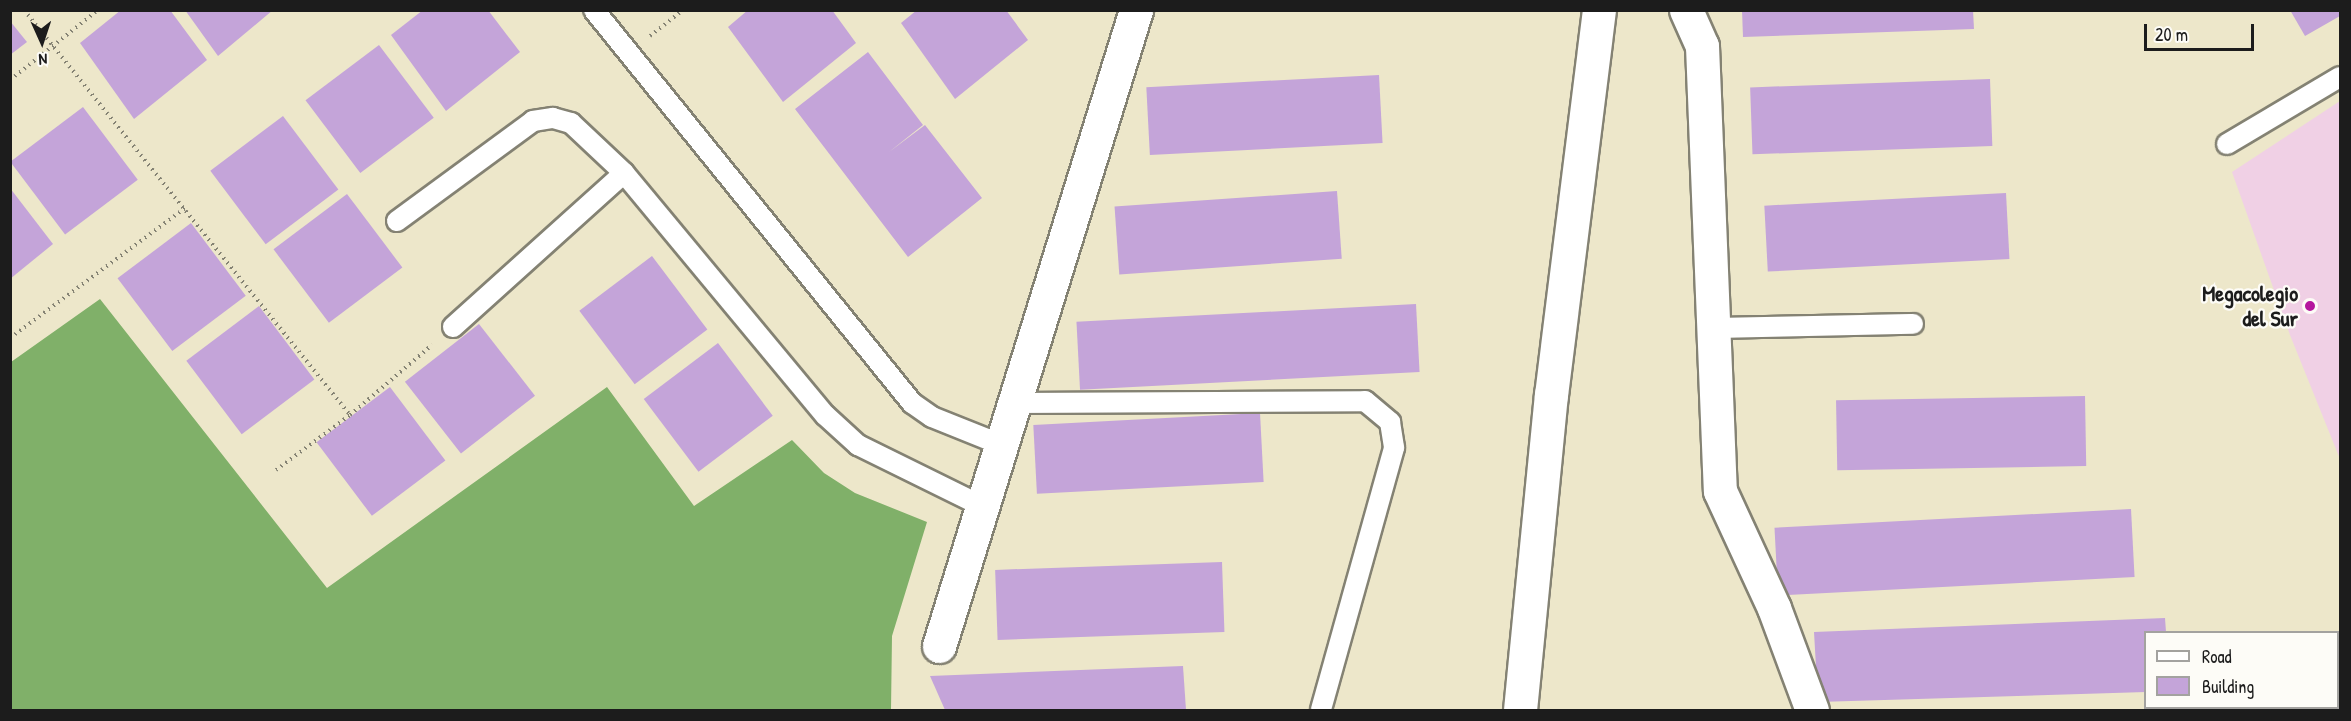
<!DOCTYPE html>
<style>
body{margin:0}
#map{position:relative;width:2351px;height:721px;overflow:hidden;background:#ede7ca;font-family:"Patrick Hand",sans-serif}
div>[style]{position:absolute}
[style*='--x']{left:calc(var(--x)*1px);top:calc(var(--y)*1px);width:calc(var(--w)*1px);rotate:calc(var(--a)*1deg)}
.built>*{inset:0;background:#f0d0e5}
.forest>*{inset:0;background:#80b069}
.building>*{inset:0;background:#c4a4d9;transform-origin:0 0}
.path>*{height:4px;margin-top:-2px;transform-origin:0;background:repeating-linear-gradient(90deg,#848273 0 1.5px,transparent 0 6px)}
.roads{filter:drop-shadow(2px 0 #848273) drop-shadow(-2px 0 #848273) drop-shadow(0 2px #848273) drop-shadow(0 -2px #848273)}
.lane>*{height:20px;margin:-10px;padding:0 10px;transform-origin:10px;border-radius:10px;background:#fff}
.street>*{height:33px;margin:-16.5px;padding:0 16.5px;transform-origin:16.5px;border-radius:16.5px;background:#fff}
.dots>*{width:16px;height:16px;translate:-50% -50%;box-sizing:border-box;border:3px solid #fdfcf7;border-radius:50%}
span{translate:-50% -50%;white-space:nowrap;text-align:center;line-height:1.15;-webkit-text-stroke:4.5px #fdfcf7;paint-order:stroke}
.poi-label{font-size:22px;color:#1c1c1c;font-weight:700}
.right{translate:-100% -50%;text-align:right}
.frame{position:absolute;inset:0;border:12px solid #1c1c1c;pointer-events:none}
.legend{position:absolute;left:2144px;top:631px;width:195px;height:78px;box-sizing:border-box;background:#fdfcf7;border:2px solid #a3a29f;margin:0;padding:8px 10px;list-style:none;font-size:18px;color:#1c1c1c}
.legend li{display:flex;align-items:center;gap:12px;height:30px}
.legend b{width:30px;border:2px solid #a3a29f}
.north{position:absolute;left:12px;top:12px;width:60px;height:60px;-webkit-text-stroke:4px #fdfcf7;paint-order:stroke;rotate:177deg;font-size:16px;font-weight:700;line-height:24px;text-align:center;color:#1c1c1c}
.north::after{content:'';display:block;margin:auto;width:21px;height:27px;background:#1c1c1c;clip-path:polygon(50% 0,100% 100%,50% 72%,0 100%)}
.scale{position:absolute;left:2144px;top:24px;width:110px;height:27px;box-sizing:border-box;border:3px solid #1c1c1c;border-top:0;padding-left:8px;font-size:18px;line-height:21px;white-space:nowrap;color:#1c1c1c;-webkit-text-stroke:4px #fdfcf7;paint-order:stroke}
</style>
<div id="map">
<div class="built">
<div style="clip-path:polygon(2340px 101px,2340px 459px,2290px 335px,2232px 172px)"></div>
</div>
<div class="forest">
<div style="clip-path:polygon(100px 299px,327px 588px,607px 387px,694px 506px,792px 440px,824px 473px,855px 493px,927px 522px,892px 636px,891px 710px,11px 710px,11px 362px)"></div>
</div>
<div class="building">
<div style="clip-path:polygon(121px 10px,170px 10px,207px 60px,134px 119px,80px 43px)"></div>
<div style="clip-path:polygon(185px 10px,273px 10px,218px 56px)"></div>
<div style="clip-path:polygon(423px 10px,488px 10px,520px 52px,446px 111px,391px 35px)"></div>
<div style="clip-path:polygon(748px 10px,832px 10px,856px 43px,783px 102px,728px 27px)"></div>
<div style="clip-path:polygon(917px 10px,1006px 10px,1028px 40px,955px 99px,901px 23px)"></div>
<div style="clip-path:polygon(1742px 10px,1973px 10px,1974px 29px,1743px 37px)"></div>
<div style="clip-path:polygon(2290px 10px,2340px 10px,2340px 16px,2305px 36px)"></div>
<div style="clip-path:polygon(10px 21px,27px 42px,10px 55px)"></div>
<div style="left:379px;top:45px;width:91px;height:92px;rotate:53deg"></div>
<div style="clip-path:polygon(868px 52px,923px 125px,889px 152px,925px 125px,982px 198px,908px 257px,795px 109px)"></div>
<div style="left:1379px;top:75px;width:68px;height:233px;rotate:87deg"></div>
<div style="left:1990px;top:79px;width:67px;height:240px;rotate:88deg"></div>
<div style="left:83px;top:107px;width:91px;height:91px;rotate:53deg"></div>
<div style="left:283px;top:116px;width:92px;height:91px;rotate:53deg"></div>
<div style="clip-path:polygon(10px 188px,53px 244px,10px 279px)"></div>
<div style="left:1337px;top:191px;width:68px;height:223px;rotate:86deg"></div>
<div style="left:2006px;top:193px;width:66px;height:242px;rotate:87deg"></div>
<div style="left:347px;top:194px;width:92px;height:92px;rotate:53deg"></div>
<div style="left:191px;top:223px;width:91px;height:92px;rotate:53deg"></div>
<div style="left:652px;top:256px;width:92px;height:91px;rotate:53deg"></div>
<div style="left:1416px;top:304px;width:68px;height:340px;rotate:87deg"></div>
<div style="left:259px;top:306px;width:92px;height:91px;rotate:53deg"></div>
<div style="left:479px;top:324px;width:91px;height:94px;rotate:52deg"></div>
<div style="left:718px;top:343px;width:91px;height:93px;rotate:53deg"></div>
<div style="left:390px;top:387px;width:92px;height:92px;rotate:53deg"></div>
<div style="left:2085px;top:396px;width:70px;height:249px;rotate:89deg"></div>
<div style="left:1260px;top:413px;width:69px;height:227px;rotate:87deg"></div>
<div style="left:2131px;top:509px;width:68px;height:357px;rotate:87deg"></div>
<div style="left:1222px;top:562px;width:70px;height:227px;rotate:88deg"></div>
<div style="clip-path:polygon(2165px 618px,2166px 632px,2146px 632px,2146px 692px,1818px 702px,1814px 632px)"></div>
<div style="clip-path:polygon(1183px 666px,1186px 710px,945px 710px,930px 676px)"></div>
</div>
<div class="path">
<div style="--x:24;--y:10;--w:520;--a:51.17"></div>
<div style="--x:650;--y:36;--w:42;--a:-38.2"></div>
<div style="--x:10;--y:80;--w:112;--a:-38.5"></div>
<div style="--x:10;--y:338;--w:218;--a:-36.6"></div>
<div style="--x:276;--y:470;--w:92;--a:-36.6"></div>
<div style="--x:350;--y:415;--w:108;--a:-40.5"></div>
</div>
<div class="roads">
<div class="lane">
<div style="--x:594;--y:10;--w:506;--a:51.02"></div>
<div style="--x:912;--y:403;--w:24;--a:35"></div>
<div style="--x:932;--y:417;--w:75;--a:21.8"></div>
<div style="--x:2227;--y:144;--w:131;--a:-30.7"></div>
<div style="--x:397;--y:221;--w:169;--a:-36.3"></div>
<div style="--x:533;--y:121;--w:20;--a:-9"></div>
<div style="--x:553;--y:118;--w:19;--a:16"></div>
<div style="--x:571;--y:123;--w:73;--a:43.3"></div>
<div style="--x:453;--y:327;--w:230;--a:-42"></div>
<div style="--x:624;--y:173;--w:315;--a:50.3"></div>
<div style="--x:825;--y:415;--w:45;--a:42.3"></div>
<div style="--x:858;--y:445;--w:138;--a:26.2"></div>
<div style="--x:1714;--y:328;--w:199;--a:-1.2"></div>
<div style="--x:1015;--y:403;--w:350;--a:-0.3"></div>
<div style="--x:1365;--y:401;--w:33;--a:40"></div>
<div style="--x:1390;--y:422;--w:26;--a:81"></div>
<div style="--x:1394;--y:448;--w:272;--a:105.6"></div>
</div>
<div class="street">
<div style="--x:1686;--y:10;--w:39;--a:66"></div>
<div style="--x:1702;--y:46;--w:445;--a:87.7"></div>
<div style="--x:1720;--y:491;--w:129;--a:65.2"></div>
<div style="--x:1774;--y:608;--w:109;--a:69.6"></div>
<div style="--x:939;--y:646;--w:666;--a:-72.79"></div>
<div style="--x:1520;--y:710;--w:317;--a:-84.4"></div>
<div style="--x:1551;--y:395;--w:388;--a:-82.9"></div>
</div>
</div>
<div class="dots">
<div style="left:2310px;top:306px;background:#b5179e"></div>
</div>
<div class="poi-label">
<span class="right" style="left:2298px;top:306px">Megacolegio<br>del Sur</span>
</div>
<div class="frame"></div>
<ul class="legend">
<li><b style="height:8px;background:#fff"></b>Road</li>
<li><b style="height:16px;background:#c4a4d9"></b>Building</li>
</ul>
<div class="north">N</div>
<div class="scale">20 m</div>
</div>
